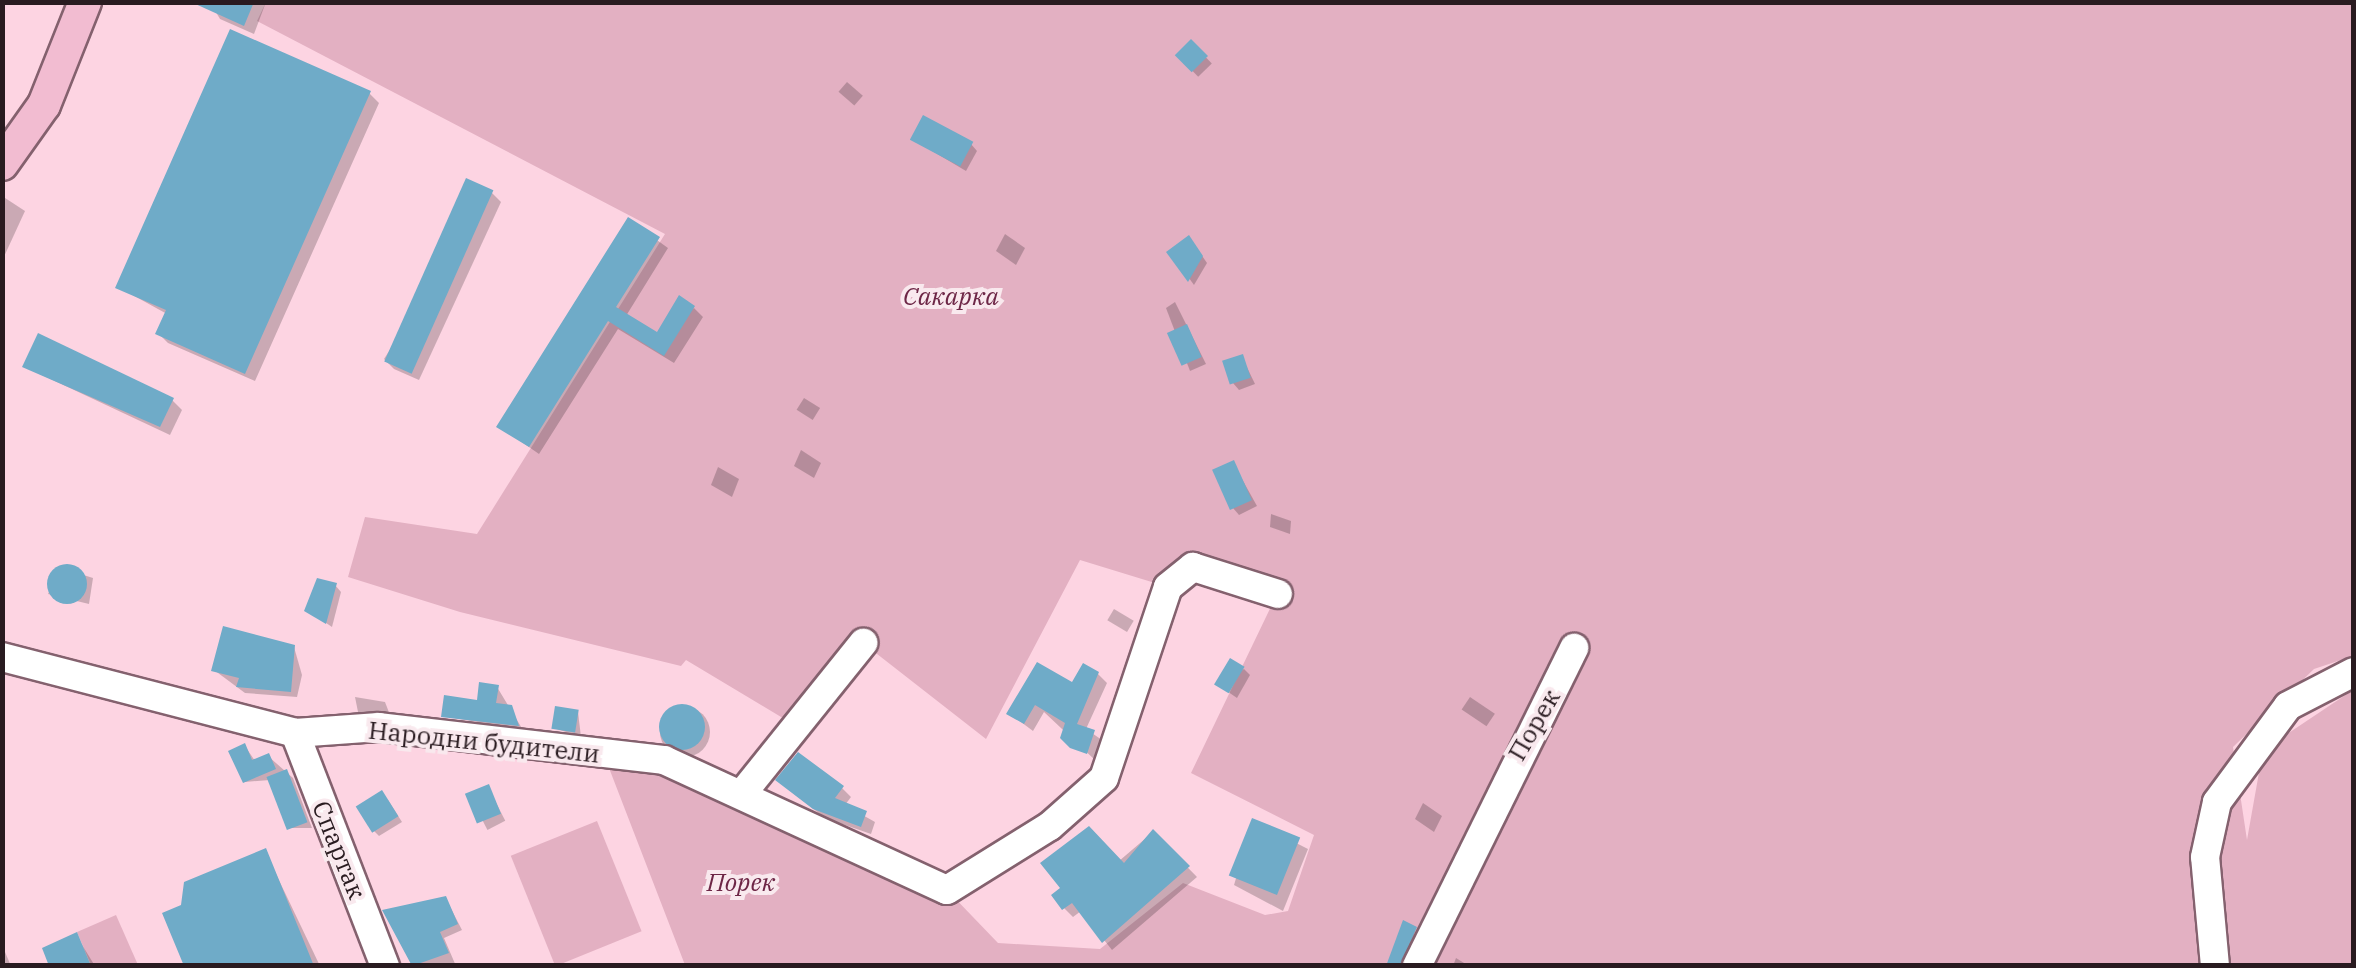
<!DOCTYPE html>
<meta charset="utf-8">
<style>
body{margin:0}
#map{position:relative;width:2356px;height:968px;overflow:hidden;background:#fdd4e2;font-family:"IBM Plex Serif",serif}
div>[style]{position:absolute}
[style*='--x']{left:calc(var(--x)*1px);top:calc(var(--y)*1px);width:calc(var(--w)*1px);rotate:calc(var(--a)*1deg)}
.green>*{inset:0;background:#e3b0c2;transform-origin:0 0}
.shadow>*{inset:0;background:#0003;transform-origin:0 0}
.round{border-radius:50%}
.building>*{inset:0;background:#6fabc8;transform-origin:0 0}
.roads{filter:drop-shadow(2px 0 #84616e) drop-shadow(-2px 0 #84616e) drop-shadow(0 2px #84616e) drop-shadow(0 -2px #84616e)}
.minor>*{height:28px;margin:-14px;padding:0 14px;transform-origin:14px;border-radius:14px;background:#fff}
.major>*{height:32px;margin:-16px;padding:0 16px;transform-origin:16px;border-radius:16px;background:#f2bcd1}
span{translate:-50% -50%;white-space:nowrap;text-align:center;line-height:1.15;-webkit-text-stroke:8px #f9e9ee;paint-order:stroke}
.park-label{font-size:25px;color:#6d2646;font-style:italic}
.street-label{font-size:25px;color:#291b20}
.frame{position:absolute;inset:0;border:5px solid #291b20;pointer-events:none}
</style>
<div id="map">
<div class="green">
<div style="clip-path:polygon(266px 2px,2353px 3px,2353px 656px,2314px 669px,2233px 747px,2247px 840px,2263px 750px,2353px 690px,2353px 965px,685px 965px,604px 755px,664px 760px,947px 890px,998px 943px,1100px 949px,1183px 883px,1265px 915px,1288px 911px,1314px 835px,1191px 773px,1277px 594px,1194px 568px,1168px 587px,1080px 560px,986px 739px,863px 643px,796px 726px,686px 660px,681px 666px,460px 612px,348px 577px,365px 517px,477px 534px,665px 234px,257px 21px)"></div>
<div style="left:597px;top:821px;width:119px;height:93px;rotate:68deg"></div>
<div style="clip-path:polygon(116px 915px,138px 965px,91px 965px,77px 932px)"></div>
</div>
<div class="shadow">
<div style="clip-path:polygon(210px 2px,266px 2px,254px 34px,220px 19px)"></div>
<div style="left:1191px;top:42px;width:30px;height:19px;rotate:46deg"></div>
<div style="left:847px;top:82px;width:21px;height:13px;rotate:41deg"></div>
<div style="clip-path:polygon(369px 93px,379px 103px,255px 381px,168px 343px,158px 333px,167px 314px,118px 287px)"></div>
<div style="clip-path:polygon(912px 139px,971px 144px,977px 151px,966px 171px)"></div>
<div style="clip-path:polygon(491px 192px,501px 202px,419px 380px,394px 369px,384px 359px)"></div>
<div style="clip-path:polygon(2px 196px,25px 211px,2px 261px)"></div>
<div style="clip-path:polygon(629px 220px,668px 248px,626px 316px,657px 335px,694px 308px,703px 317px,674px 363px,618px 329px,539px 454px,500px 427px)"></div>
<div style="clip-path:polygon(1005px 234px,1025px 248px,1016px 265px,996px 251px)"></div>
<div style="clip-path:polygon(1194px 244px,1207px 263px,1194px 285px,1170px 252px)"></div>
<div style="clip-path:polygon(1175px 302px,1206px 364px,1190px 371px,1166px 308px)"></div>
<div style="clip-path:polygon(1242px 357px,1255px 384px,1239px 390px,1233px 383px)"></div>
<div style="clip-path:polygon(25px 367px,172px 400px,182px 410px,170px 435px)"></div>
<div style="left:804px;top:398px;width:19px;height:14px;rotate:32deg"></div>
<div style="clip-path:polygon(801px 450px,821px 463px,814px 478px,794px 466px)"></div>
<div style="clip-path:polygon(1233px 463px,1257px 506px,1239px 515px,1233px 508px)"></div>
<div style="clip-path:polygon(718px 467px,739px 479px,732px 497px,711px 485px)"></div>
<div style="clip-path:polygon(1271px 514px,1291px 521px,1290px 534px,1270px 527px)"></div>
<div style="clip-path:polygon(61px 568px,93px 578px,89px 604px,48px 594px)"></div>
<div style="clip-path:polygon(335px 585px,341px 592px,332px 627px,307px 610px)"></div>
<div style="left:1114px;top:609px;width:23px;height:13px;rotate:31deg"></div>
<div style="clip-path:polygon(294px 647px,302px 675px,297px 697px,245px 693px,214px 670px)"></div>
<div style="clip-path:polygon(1244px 669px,1250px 675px,1237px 698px,1218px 685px)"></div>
<div style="clip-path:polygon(1098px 674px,1107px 683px,1086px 729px,1102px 740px,1096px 761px,1044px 712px,1033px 731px,1009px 713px)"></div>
<div style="clip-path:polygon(497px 687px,523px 730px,443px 716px,479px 702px)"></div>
<div style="clip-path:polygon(355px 697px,385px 702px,390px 715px,359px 717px)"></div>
<div style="left:1470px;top:697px;width:30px;height:15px;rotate:34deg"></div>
<div class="round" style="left:660px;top:707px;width:50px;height:50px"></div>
<div style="clip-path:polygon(578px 712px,581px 737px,554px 728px)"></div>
<div style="clip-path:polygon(245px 746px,255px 761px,268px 756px,293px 778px,312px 828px,288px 828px,270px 780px,245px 782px)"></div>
<div style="left:488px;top:787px;width:38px;height:20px;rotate:63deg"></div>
<div style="clip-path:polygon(842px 788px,851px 797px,845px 805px,875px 822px,871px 834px,825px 818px,788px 789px)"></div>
<div style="clip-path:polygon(388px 800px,402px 822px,379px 836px,373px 830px)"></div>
<div style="clip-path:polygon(1423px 803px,1442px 816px,1434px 832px,1415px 819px)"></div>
<div style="clip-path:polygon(1253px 821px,1308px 849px,1283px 911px,1234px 885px)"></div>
<div style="clip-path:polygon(1153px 832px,1197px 877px,1112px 950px,1081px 911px,1073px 917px,1064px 908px)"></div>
<div style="clip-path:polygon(265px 851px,320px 966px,187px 966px)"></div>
<div style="clip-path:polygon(446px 899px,462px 930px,444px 938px,456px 966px,413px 966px)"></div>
<div style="clip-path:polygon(1415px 929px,1409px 966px,1391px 966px)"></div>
<div style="clip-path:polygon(76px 935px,95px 966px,52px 966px)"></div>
<div style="clip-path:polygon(2px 945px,11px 966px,2px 966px)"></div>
<div style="clip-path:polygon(1456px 958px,1469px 966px,1453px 966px)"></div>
</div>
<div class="building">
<div style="clip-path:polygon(191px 2px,254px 2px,244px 26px)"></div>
<div style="clip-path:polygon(230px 29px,371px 91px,245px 374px,155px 334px,166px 310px,115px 288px)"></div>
<div style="left:1191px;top:39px;width:24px;height:23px;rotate:45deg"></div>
<div style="left:923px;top:115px;width:57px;height:28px;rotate:28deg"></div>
<div style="left:466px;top:178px;width:30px;height:201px;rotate:24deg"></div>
<div style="clip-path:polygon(628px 217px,660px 237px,616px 307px,657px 332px,679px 295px,695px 306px,664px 356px,608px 321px,529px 447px,496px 427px)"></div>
<div style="clip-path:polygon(1189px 235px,1203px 256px,1188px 282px,1166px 252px)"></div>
<div style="left:1187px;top:324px;width:36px;height:22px;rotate:66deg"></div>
<div style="clip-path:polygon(38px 333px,174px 398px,160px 427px,22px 367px)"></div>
<div style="left:1243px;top:354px;width:25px;height:22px;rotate:72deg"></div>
<div style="left:1234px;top:460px;width:44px;height:24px;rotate:66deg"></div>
<div class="round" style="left:47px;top:564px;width:40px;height:40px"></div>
<div style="clip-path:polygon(317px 578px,337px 583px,326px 624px,304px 611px)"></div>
<div style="clip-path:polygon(223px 626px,295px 645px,291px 692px,236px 687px,239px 678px,211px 671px)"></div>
<div style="left:1230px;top:658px;width:17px;height:31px;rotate:31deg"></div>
<div style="clip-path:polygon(1037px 662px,1072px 682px,1083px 663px,1099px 672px,1077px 724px,1095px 730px,1087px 754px,1070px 748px,1060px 738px,1065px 723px,1035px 705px,1024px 724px,1006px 714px)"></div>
<div style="clip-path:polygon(479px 682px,499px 685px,496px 703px,512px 705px,519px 726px,441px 717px,444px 695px,477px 700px)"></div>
<div class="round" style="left:659px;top:704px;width:46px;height:46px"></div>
<div style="left:555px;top:706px;width:24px;height:23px;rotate:9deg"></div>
<div style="clip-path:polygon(245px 743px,252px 760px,269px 753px,276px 769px,243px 783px,228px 751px)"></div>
<div style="clip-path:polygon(798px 752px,844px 786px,835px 798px,867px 811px,861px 827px,813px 809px,775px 780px)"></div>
<div style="left:287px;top:769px;width:57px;height:22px;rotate:69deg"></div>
<div style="left:489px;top:784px;width:32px;height:26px;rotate:68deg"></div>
<div style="left:382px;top:790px;width:31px;height:31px;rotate:58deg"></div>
<div style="left:1252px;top:818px;width:52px;height:62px;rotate:22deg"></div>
<div style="clip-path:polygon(1089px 826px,1124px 863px,1153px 829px,1190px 866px,1102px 943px,1072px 903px,1062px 910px,1051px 895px,1060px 888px,1040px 863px)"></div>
<div style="clip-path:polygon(266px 848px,314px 966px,184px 966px,162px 913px,181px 905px,184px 882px)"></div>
<div style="clip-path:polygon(446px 896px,458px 924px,440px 932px,449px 953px,412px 966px,382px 910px)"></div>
<div style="clip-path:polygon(1403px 920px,1417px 927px,1400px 966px,1386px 966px)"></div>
<div style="clip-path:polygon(77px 932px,91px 966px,49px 966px,42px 948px)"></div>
</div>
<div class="roads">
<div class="minor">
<div style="--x:2;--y:657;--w:303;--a:14.5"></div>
<div style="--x:295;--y:733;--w:84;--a:-4.1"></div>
<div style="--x:379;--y:727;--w:287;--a:6.6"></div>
<div style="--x:664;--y:760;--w:311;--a:24.7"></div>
<div style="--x:947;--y:890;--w:121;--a:-31.9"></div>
<div style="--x:1050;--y:826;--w:72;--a:-41.6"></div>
<div style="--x:1104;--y:778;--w:201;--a:-71.5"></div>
<div style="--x:1168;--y:587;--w:32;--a:-39"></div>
<div style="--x:1193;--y:567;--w:89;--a:17.6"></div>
<div style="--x:295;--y:733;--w:250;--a:68.9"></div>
<div style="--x:745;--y:790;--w:189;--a:-51.2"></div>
<div style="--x:1417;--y:966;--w:355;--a:-63.7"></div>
<div style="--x:2215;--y:966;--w:109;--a:-95.2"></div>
<div style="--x:2205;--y:857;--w:56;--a:-77.7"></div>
<div style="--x:2217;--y:802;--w:119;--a:-53.5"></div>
<div style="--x:2288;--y:706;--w:74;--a:-27.3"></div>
</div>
<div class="major">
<div style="--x:2;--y:164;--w:72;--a:-54.6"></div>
<div style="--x:44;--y:105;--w:111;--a:-68.3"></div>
</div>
</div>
<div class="park-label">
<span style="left:951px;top:296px">Сакарка</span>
<span style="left:741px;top:882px">Порек</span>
</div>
<div class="street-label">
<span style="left:1534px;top:725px;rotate:-60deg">Порек</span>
<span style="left:484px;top:742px;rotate:6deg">Народни будители</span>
<span style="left:339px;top:850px;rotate:68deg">Спартак</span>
</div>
<div class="frame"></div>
</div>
